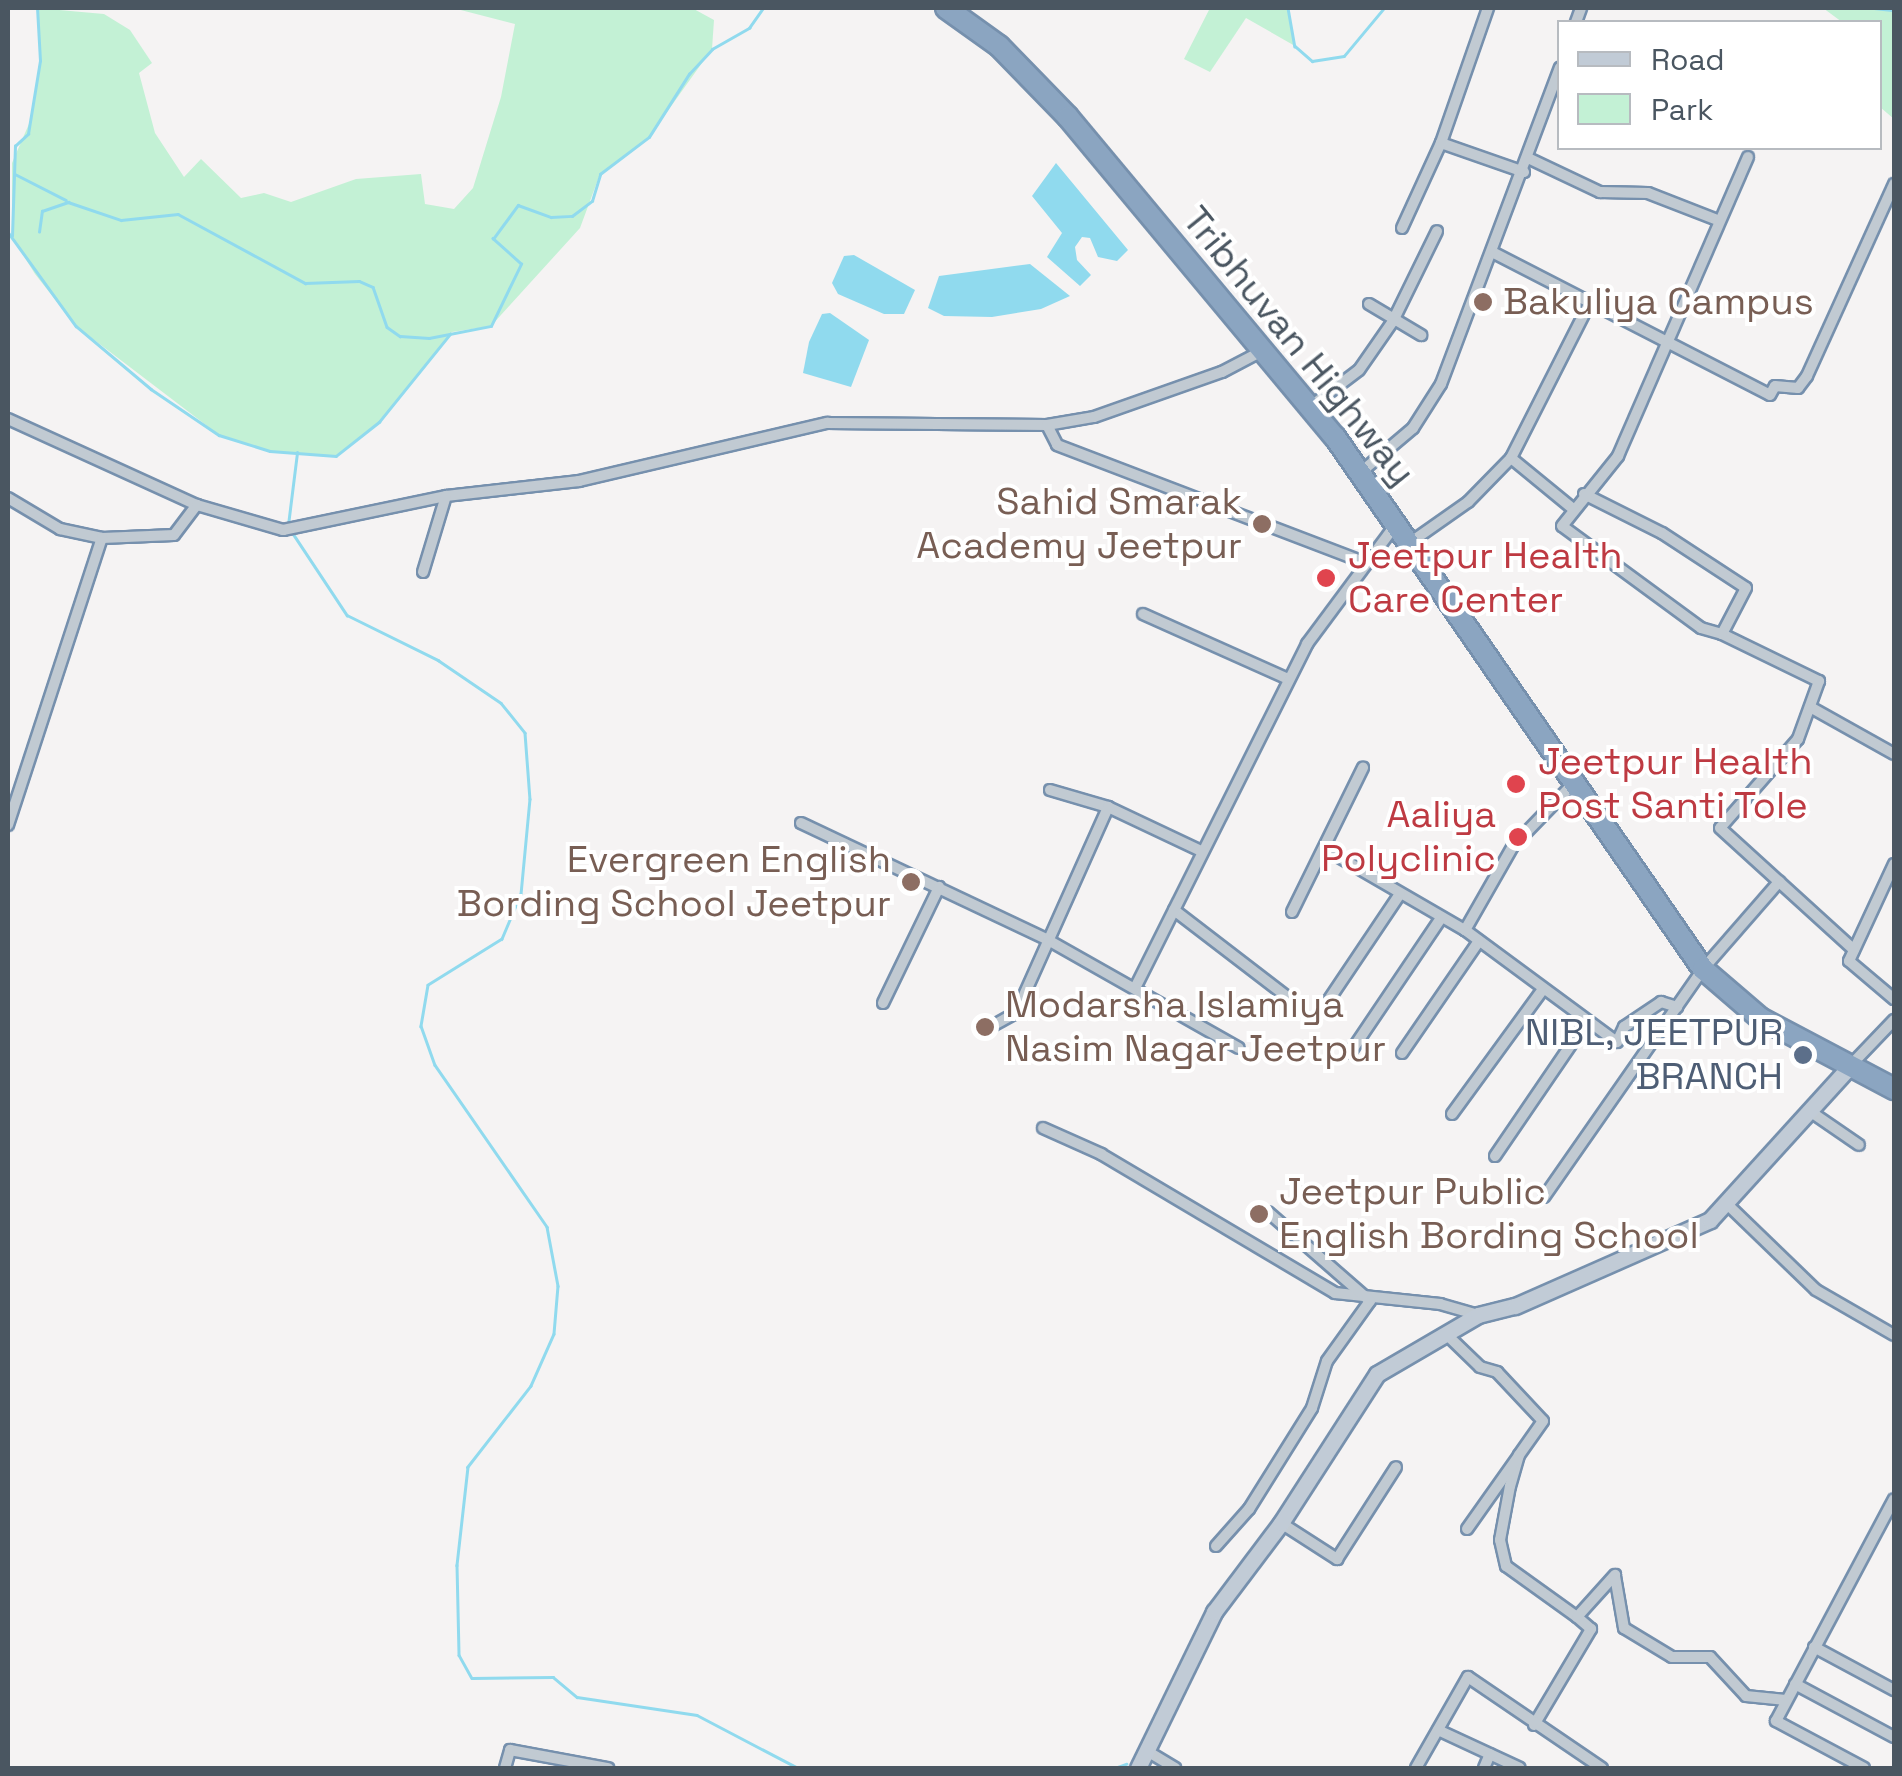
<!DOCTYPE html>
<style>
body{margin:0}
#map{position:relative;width:1902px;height:1776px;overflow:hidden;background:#f5f3f3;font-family:"Space Grotesk",sans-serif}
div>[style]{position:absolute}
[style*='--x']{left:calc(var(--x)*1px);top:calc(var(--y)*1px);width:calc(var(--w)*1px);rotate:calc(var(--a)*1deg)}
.green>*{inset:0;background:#c3f1d5}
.water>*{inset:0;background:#90daee}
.stream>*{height:2.5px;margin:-1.25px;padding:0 1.25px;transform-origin:1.25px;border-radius:1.25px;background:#90daee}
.roads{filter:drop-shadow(2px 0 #7690ad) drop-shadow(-2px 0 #7690ad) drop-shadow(0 2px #7690ad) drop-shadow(0 -2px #7690ad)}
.street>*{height:10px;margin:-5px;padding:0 5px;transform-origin:5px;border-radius:5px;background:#c1cad2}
.secondary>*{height:15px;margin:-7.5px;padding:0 7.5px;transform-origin:7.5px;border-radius:7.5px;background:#c1cbd6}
.highway>*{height:20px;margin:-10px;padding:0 10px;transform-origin:10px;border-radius:10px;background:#8ba5c1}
.dots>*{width:28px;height:28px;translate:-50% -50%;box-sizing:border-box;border:5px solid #fff;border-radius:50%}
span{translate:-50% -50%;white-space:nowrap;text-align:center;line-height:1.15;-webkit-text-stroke:8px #fff;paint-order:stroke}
.education-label{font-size:38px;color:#785e54}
.left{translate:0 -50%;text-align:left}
.right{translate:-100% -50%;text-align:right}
.street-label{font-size:38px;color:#4a5661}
.health-label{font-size:38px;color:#be3a42}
.service-label{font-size:38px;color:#4e5e75}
.frame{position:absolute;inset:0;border:10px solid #4a5661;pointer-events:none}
.legend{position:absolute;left:1557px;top:20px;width:325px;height:130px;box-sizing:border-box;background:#fff;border:2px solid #b7bbc0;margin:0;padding:12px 18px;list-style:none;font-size:30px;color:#4a5661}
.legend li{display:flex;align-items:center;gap:20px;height:50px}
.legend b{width:50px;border:2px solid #b7bbc0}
</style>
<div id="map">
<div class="green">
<div style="clip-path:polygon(37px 8px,104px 14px,130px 30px,152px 63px,139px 73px,155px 133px,184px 177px,201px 159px,241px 198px,264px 193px,291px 202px,356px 179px,421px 174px,425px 204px,454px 209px,473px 188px,501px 97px,515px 24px,453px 8px,692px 8px,714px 20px,712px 49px,649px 137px,600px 174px,580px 228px,491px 326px,452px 332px,379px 422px,336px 456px,270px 451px,219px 435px,76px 326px,35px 274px,12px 237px,12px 163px,32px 117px,40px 61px)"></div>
<div style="clip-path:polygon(1210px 8px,1288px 8px,1295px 46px,1246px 18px,1210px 72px,1184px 59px)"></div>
<div style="clip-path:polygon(1823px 8px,1894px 8px,1894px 119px,1880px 107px,1880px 22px,1842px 22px)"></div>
</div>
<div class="water">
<div style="clip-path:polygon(1056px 163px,1128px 250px,1117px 261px,1098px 257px,1090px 238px,1082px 237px,1075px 247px,1077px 260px,1091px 275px,1080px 286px,1047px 257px,1062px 233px,1032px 196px)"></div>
<div style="clip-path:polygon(854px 255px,915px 290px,904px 314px,884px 314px,838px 294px,832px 283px,844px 256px)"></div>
<div style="clip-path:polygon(1030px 264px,1070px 296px,1041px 309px,992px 317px,944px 316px,928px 308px,939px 276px)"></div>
<div style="clip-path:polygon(830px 313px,869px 340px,851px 387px,803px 373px,809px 342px,822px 314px)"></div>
</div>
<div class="stream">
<div style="--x:1288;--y:8;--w:39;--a:80"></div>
<div style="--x:1295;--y:46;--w:23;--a:41"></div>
<div style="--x:1312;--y:61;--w:32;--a:-9"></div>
<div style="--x:1344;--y:56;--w:62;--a:-50.2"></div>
<div style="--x:1874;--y:8;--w:20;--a:6"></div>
<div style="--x:15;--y:174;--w:57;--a:27"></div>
<div style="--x:8;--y:232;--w:116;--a:54.1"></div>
<div style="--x:76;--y:326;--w:98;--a:40"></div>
<div style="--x:151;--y:389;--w:82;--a:34.1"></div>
<div style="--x:219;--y:435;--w:53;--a:17.4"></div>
<div style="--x:270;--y:451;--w:66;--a:4.3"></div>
<div style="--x:336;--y:456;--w:55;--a:-38.3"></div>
<div style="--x:379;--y:422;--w:113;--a:-51.1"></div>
<div style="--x:39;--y:232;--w:21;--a:-82"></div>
<div style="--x:42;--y:211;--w:28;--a:-19"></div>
<div style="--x:68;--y:202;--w:56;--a:18.8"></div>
<div style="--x:121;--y:220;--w:57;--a:-6"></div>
<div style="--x:178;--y:214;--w:145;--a:28.5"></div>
<div style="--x:305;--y:283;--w:54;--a:-2.1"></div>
<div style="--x:359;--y:281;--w:15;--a:23"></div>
<div style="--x:373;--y:287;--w:42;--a:70.7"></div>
<div style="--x:387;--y:327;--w:16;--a:35"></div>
<div style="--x:400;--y:336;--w:29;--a:4"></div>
<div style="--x:429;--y:338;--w:63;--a:-11"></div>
<div style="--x:491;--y:326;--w:69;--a:-64.2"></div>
<div style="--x:521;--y:264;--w:38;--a:-138"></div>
<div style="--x:493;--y:239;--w:42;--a:-53.7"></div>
<div style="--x:518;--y:205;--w:35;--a:20"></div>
<div style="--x:551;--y:217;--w:21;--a:-3"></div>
<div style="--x:572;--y:216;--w:25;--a:-37"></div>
<div style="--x:592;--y:201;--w:28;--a:-73"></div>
<div style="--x:600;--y:174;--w:61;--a:-37.1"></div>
<div style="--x:649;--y:137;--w:75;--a:-57.6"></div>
<div style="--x:689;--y:74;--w:34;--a:-47"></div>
<div style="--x:712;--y:49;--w:43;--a:-29.6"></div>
<div style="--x:749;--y:28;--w:24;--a:-55"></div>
<div style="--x:12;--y:236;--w:90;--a:-88.1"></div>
<div style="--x:15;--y:146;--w:18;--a:-43"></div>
<div style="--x:28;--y:134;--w:74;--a:-80.7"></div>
<div style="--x:40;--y:61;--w:53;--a:-93.2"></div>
<div style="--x:288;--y:525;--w:73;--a:-82.9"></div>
<div style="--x:292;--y:532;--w:100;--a:56.5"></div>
<div style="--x:347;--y:615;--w:102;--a:26.3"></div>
<div style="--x:438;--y:660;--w:76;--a:34.3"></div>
<div style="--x:501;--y:703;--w:38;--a:51"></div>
<div style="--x:525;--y:733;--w:66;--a:85.7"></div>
<div style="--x:530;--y:799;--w:95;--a:95.4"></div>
<div style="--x:521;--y:894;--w:49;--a:112.9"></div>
<div style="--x:502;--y:939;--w:87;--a:148.1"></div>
<div style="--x:428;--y:985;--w:42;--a:99.7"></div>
<div style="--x:421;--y:1026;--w:41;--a:70.3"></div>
<div style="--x:435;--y:1065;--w:197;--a:55.3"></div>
<div style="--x:547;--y:1227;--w:60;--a:79.4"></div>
<div style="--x:558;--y:1286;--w:48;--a:94.8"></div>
<div style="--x:554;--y:1334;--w:57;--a:113.9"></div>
<div style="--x:531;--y:1386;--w:103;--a:127.9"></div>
<div style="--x:468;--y:1467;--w:99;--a:96.4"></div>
<div style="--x:457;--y:1565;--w:90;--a:88.7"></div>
<div style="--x:459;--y:1655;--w:26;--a:61"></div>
<div style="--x:472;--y:1678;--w:81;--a:-0.7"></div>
<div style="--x:553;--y:1677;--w:31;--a:40"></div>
<div style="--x:577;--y:1697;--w:121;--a:8.5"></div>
<div style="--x:697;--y:1715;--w:114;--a:27.7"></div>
<div style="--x:1115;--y:1768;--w:12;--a:-20"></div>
</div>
<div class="roads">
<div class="street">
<div style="--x:1576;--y:22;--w:15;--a:-70"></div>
<div style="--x:1441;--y:143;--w:88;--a:19.3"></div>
<div style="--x:1528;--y:158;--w:80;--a:25.3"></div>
<div style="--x:1600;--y:192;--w:48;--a:1.2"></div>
<div style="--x:1648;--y:193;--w:72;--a:21.2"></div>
<div style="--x:1402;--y:228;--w:94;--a:-65.4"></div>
<div style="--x:1441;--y:143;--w:143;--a:-70.8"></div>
<div style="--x:1494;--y:253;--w:310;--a:27.2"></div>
<div style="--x:1770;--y:395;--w:10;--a:-61"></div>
<div style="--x:1775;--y:386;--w:23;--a:5"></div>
<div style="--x:1798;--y:388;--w:15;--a:-53"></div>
<div style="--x:1807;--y:376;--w:211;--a:-65.6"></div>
<div style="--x:1369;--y:304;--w:61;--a:30.8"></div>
<div style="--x:1310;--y:407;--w:61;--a:-37.1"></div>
<div style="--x:1359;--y:370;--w:60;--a:-55.2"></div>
<div style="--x:1393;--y:321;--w:100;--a:-63.9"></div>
<div style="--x:8;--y:419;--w:208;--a:24.5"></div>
<div style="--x:1047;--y:425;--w:22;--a:63"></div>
<div style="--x:1057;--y:445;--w:328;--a:20.9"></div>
<div style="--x:1511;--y:458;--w:79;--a:39.3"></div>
<div style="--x:1361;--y:472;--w:68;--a:-40.2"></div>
<div style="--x:1413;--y:428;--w:52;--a:-57.5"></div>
<div style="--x:1441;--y:384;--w:338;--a:-69.4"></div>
<div style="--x:1584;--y:494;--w:87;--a:26.6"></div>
<div style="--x:1662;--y:533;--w:100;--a:33.2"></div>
<div style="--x:1746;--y:588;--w:52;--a:117.6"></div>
<div style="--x:1722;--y:634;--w:108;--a:25.9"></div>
<div style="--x:1819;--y:681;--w:62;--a:109.9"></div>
<div style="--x:1798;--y:739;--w:118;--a:131.2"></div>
<div style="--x:1720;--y:828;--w:181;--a:42.3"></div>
<div style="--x:8;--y:498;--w:61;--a:30.8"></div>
<div style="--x:60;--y:529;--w:43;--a:12.1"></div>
<div style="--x:102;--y:538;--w:72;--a:-2.4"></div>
<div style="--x:174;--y:535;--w:38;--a:-53"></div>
<div style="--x:197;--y:505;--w:90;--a:16.2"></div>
<div style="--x:283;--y:530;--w:167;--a:-11.8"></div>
<div style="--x:446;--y:496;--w:134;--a:-6.4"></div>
<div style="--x:579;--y:481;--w:255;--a:-13.2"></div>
<div style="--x:827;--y:423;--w:220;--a:0.5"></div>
<div style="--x:1047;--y:425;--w:48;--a:-9.7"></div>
<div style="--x:1094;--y:417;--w:136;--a:-19.4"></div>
<div style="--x:1222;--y:372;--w:45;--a:-27.7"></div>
<div style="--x:1411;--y:542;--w:70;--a:-35.1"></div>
<div style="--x:1468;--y:502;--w:62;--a:-45.7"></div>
<div style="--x:1511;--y:458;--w:173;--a:-63.1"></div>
<div style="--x:423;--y:572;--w:79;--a:-73.2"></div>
<div style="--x:1143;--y:614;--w:159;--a:24.1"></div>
<div style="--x:1722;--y:634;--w:22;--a:-164"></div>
<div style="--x:1701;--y:628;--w:172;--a:-143.7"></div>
<div style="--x:1562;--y:526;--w:90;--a:-51.3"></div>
<div style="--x:1618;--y:456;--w:326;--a:-66.5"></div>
<div style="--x:1812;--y:708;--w:94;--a:29.3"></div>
<div style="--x:1572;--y:785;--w:85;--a:134"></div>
<div style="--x:1513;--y:846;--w:97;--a:119.7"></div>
<div style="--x:1465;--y:930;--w:189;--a:36.4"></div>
<div style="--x:1617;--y:1042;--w:17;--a:-65"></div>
<div style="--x:1624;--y:1027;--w:45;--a:-34"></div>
<div style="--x:1661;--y:1002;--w:17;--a:17"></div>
<div style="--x:1050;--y:790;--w:60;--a:16.3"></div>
<div style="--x:1108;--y:807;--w:103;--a:25.3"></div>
<div style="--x:801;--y:823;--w:273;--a:25.3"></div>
<div style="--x:1048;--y:940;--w:219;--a:29.5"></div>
<div style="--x:8;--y:825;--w:302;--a:-71.9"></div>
<div style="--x:1325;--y:849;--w:162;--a:30.1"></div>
<div style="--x:1894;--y:864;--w:107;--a:114.9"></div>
<div style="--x:1849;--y:961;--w:59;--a:40.2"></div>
<div style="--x:1174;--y:910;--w:146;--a:37.5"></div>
<div style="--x:1292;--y:912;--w:161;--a:-63.8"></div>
<div style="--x:1135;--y:988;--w:385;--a:-63.4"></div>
<div style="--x:1307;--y:644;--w:149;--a:-53.4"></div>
<div style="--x:883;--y:1003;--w:129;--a:-64.2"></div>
<div style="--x:1324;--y:1007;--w:136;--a:-56.1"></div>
<div style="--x:994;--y:1025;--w:25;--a:-29"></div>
<div style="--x:1016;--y:1013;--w:226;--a:-65.9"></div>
<div style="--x:1350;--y:1053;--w:163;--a:-56"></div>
<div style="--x:1402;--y:1053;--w:136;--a:-55.5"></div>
<div style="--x:1850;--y:1066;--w:64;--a:-46.3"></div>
<div style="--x:1811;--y:1112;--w:58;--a:34.5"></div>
<div style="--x:1452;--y:1114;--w:155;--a:-53.9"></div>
<div style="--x:1043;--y:1128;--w:64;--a:24.1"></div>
<div style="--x:1101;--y:1154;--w:272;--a:30.7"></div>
<div style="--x:1335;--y:1293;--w:106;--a:6"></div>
<div style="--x:1440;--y:1304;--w:40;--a:16"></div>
<div style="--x:1495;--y:1156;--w:163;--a:-55.7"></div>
<div style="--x:1544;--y:1197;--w:278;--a:-55.1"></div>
<div style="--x:1703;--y:969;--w:116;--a:-48.9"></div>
<div style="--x:1728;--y:1205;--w:122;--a:44"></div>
<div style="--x:1816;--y:1290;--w:90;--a:30"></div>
<div style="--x:1446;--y:1334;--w:47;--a:44.1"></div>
<div style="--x:1480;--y:1367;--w:18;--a:16"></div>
<div style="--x:1497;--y:1372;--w:67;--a:46.8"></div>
<div style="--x:1543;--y:1421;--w:42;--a:125.2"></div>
<div style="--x:1519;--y:1455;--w:32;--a:106"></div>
<div style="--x:1510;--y:1486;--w:55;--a:100.5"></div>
<div style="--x:1500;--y:1540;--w:27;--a:77"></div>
<div style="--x:1506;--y:1566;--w:87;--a:35.7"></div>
<div style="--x:1577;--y:1617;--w:57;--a:-47.9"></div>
<div style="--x:1281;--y:1523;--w:67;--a:32.7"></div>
<div style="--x:1337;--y:1559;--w:109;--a:-57.3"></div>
<div style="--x:1467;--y:1529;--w:88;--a:-54.7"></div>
<div style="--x:1216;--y:1546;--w:50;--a:-48.3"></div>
<div style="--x:1249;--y:1509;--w:119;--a:-58"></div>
<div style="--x:1312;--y:1408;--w:49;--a:-72.3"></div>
<div style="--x:1327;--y:1361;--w:74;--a:-54.4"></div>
<div style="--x:1370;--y:1301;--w:135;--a:-138.9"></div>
<div style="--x:1615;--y:1576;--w:53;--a:80.2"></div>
<div style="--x:1624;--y:1628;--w:56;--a:31.1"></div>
<div style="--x:1672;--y:1657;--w:38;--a:0"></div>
<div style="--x:1710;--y:1657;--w:53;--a:47.3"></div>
<div style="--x:1746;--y:1696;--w:40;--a:5.7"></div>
<div style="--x:1814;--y:1647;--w:91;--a:28.3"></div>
<div style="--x:1795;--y:1684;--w:112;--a:28.2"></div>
<div style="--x:1534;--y:1725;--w:112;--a:-59.3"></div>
<div style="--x:1591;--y:1629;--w:18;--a:-139"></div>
<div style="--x:1438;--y:1730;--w:90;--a:24.9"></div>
<div style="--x:1147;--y:1751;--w:33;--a:31"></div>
<div style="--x:505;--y:1768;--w:19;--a:-74"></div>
<div style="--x:510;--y:1750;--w:100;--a:10.4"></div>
<div style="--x:1416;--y:1768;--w:105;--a:-60.3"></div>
<div style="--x:1468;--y:1677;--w:162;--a:34.2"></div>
<div style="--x:1484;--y:1768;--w:15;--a:-67"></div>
<div style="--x:1864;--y:1768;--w:100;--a:-151.9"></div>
<div style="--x:1776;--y:1721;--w:251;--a:-62"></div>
</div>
<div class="secondary">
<div style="--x:1138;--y:1768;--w:174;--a:-64"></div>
<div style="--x:1214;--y:1612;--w:111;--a:-53"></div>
<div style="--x:1281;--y:1523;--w:177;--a:-57.2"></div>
<div style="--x:1377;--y:1374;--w:117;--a:-30.3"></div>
<div style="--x:1478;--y:1315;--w:38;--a:-14"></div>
<div style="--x:1515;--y:1306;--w:213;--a:-23.8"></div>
<div style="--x:1710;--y:1220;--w:208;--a:-47.7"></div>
</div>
<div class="highway">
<div style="--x:946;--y:8;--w:65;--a:35.6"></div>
<div style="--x:999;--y:46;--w:99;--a:45.8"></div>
<div style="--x:1068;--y:117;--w:417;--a:50.2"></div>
<div style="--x:1335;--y:437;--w:647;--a:55.33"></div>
<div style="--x:1703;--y:969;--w:75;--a:40.7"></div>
<div style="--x:1760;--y:1018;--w:152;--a:27.9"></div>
</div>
</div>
<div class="dots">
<div style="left:1483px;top:302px;background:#8d6e63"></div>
<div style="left:1262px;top:524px;background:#8d6e63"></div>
<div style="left:1326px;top:578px;background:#e0444e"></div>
<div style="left:1516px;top:784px;background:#e0444e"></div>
<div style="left:1518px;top:837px;background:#e0444e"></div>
<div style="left:911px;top:882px;background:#8d6e63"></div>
<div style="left:985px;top:1027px;background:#8d6e63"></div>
<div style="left:1803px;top:1055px;background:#5c6f8a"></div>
<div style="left:1259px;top:1214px;background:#8d6e63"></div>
</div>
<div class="education-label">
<span class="left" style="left:1503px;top:302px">Bakuliya Campus</span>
<span class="right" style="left:1242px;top:524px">Sahid Smarak<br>Academy Jeetpur</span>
<span class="right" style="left:891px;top:882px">Evergreen English<br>Bording School Jeetpur</span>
<span class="left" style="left:1005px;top:1027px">Modarsha Islamiya<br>Nasim Nagar Jeetpur</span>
<span class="left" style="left:1279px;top:1214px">Jeetpur Public<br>English Bording School</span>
</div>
<div class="street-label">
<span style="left:1299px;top:346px;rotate:51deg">Tribhuvan Highway</span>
</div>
<div class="health-label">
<span class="left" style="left:1348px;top:578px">Jeetpur Health<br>Care Center</span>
<span class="left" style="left:1538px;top:784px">Jeetpur Health<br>Post Santi Tole</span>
<span class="right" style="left:1496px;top:837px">Aaliya<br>Polyclinic</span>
</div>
<div class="service-label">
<span class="right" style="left:1783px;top:1055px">NIBL, JEETPUR<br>BRANCH</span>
</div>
<div class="frame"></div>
<ul class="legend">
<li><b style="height:12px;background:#c1cbd6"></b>Road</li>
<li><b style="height:28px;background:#c3f1d5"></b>Park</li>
</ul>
</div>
